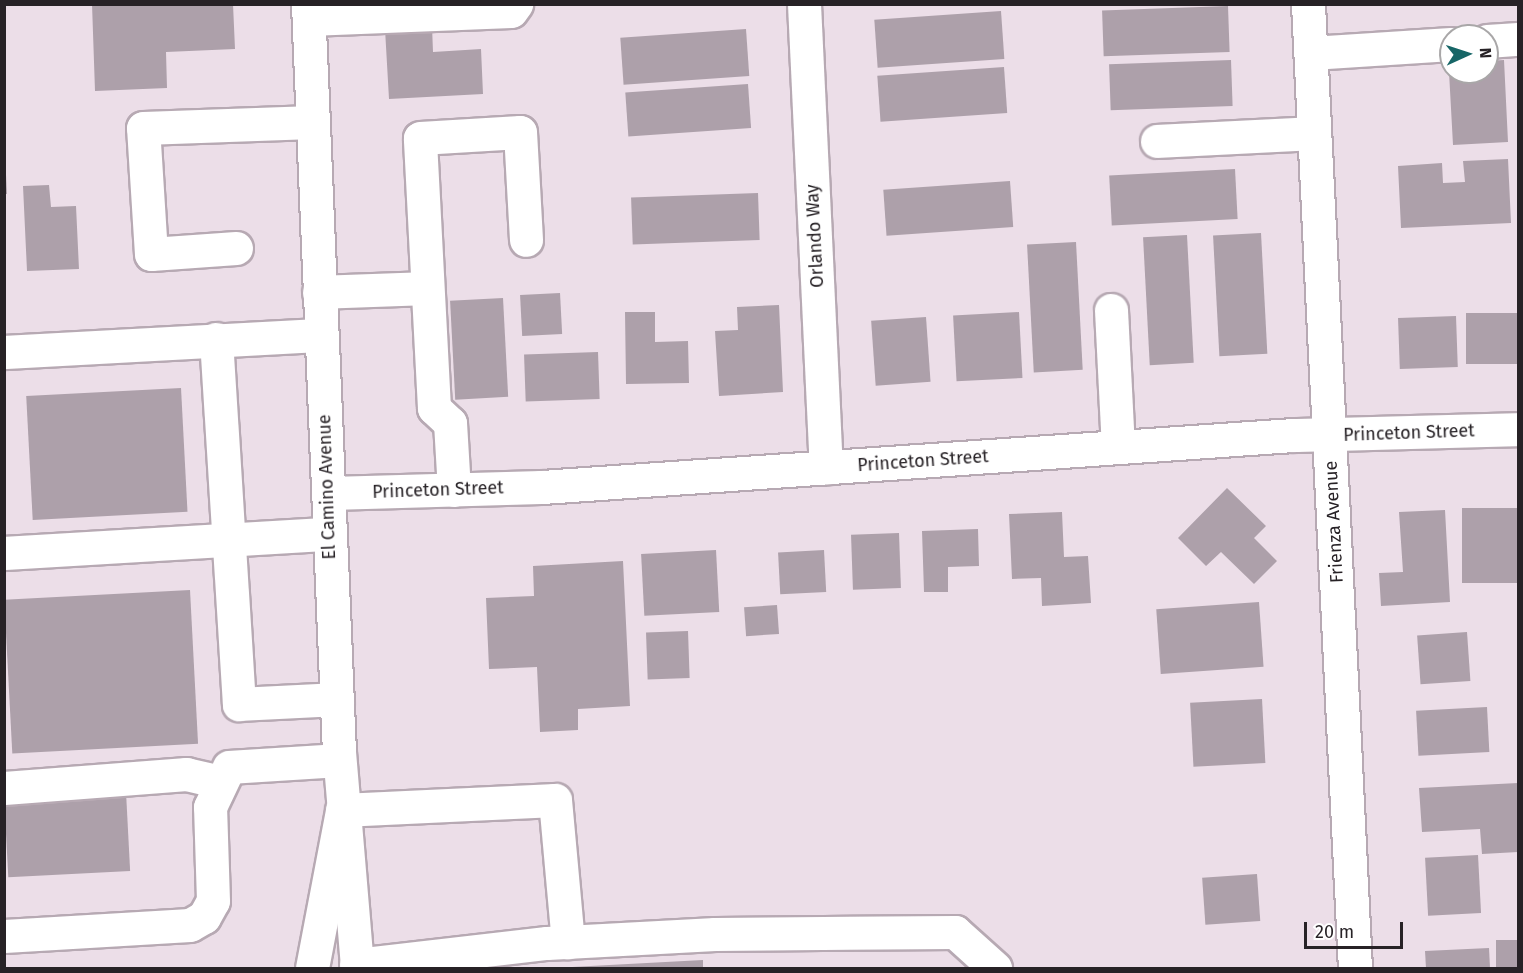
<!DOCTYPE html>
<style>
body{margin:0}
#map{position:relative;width:1523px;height:973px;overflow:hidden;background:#ecdee8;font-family:"Fira Sans",sans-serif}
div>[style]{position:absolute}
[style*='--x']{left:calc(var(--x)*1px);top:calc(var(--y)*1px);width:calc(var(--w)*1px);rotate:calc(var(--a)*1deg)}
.building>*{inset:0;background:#ada0aa;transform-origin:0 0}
.roads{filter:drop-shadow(2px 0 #b7a9b3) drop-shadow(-2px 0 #b7a9b3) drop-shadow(0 2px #b7a9b3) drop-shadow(0 -2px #b7a9b3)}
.minor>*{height:33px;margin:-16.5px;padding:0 16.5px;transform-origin:16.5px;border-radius:16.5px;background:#fff}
.major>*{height:33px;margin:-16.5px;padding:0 16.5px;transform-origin:16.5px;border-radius:16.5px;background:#fff}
.highway>*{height:33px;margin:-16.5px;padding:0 16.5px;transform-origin:16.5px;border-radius:16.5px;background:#fff}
span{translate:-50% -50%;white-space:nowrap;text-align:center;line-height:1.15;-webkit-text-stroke:6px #fff;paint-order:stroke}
.street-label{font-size:18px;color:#272226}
.frame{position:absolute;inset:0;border:6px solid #272226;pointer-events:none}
.north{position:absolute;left:1439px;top:24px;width:60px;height:60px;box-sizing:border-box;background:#fff;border:2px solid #a9a7a8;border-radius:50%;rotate:87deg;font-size:16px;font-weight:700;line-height:24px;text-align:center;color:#272226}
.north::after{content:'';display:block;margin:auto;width:21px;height:27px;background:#176667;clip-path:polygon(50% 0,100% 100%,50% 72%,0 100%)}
.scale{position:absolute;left:1304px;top:922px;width:99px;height:27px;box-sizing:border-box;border:3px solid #272226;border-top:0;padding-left:8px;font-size:18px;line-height:21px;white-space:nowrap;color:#272226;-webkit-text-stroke:4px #fff;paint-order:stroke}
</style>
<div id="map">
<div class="building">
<div style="clip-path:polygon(92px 4px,233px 4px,235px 49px,166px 52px,167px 88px,95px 91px)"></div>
<div style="left:1228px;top:6px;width:46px;height:126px;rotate:88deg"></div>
<div style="left:1001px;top:11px;width:48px;height:127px;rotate:86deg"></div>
<div style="clip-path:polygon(432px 26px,433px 52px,481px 49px,483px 94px,389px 99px,385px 29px)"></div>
<div style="left:746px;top:29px;width:47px;height:126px;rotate:86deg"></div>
<div style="left:1231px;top:60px;width:46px;height:122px;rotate:88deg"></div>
<div style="clip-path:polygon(1504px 60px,1508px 142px,1453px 145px,1449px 72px,1487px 72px,1487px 61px)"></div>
<div style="left:1004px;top:67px;width:46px;height:127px;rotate:86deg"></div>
<div style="left:748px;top:84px;width:44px;height:123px;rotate:86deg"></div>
<div style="clip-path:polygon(1508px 159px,1511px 223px,1401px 228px,1398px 166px,1442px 163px,1443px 183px,1465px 182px,1463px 161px)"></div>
<div style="left:1235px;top:169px;width:50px;height:126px;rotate:87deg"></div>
<div style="clip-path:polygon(4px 175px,6px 175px,7px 194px,4px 194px)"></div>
<div style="left:1010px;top:181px;width:46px;height:127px;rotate:86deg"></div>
<div style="clip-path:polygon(49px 185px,51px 207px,76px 206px,79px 269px,27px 271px,23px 186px)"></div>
<div style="left:758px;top:193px;width:47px;height:127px;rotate:88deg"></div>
<div style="left:1261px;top:233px;width:121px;height:48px;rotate:87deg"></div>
<div style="left:1187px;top:235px;width:128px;height:44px;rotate:87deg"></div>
<div style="left:1076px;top:242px;width:128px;height:49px;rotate:87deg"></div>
<div style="left:560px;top:293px;width:41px;height:40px;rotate:87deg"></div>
<div style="left:503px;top:298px;width:99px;height:53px;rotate:87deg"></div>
<div style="clip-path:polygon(779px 305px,783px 392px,719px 396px,715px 331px,738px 330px,737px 307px)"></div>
<div style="clip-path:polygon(625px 312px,655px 312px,655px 342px,688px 341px,689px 383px,626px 384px)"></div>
<div style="left:1019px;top:312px;width:66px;height:66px;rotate:87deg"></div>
<div style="left:1518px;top:313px;width:51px;height:52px;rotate:90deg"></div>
<div style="left:1456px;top:316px;width:51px;height:58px;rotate:88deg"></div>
<div style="left:926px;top:317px;width:65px;height:55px;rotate:86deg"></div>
<div style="left:598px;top:352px;width:47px;height:74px;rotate:88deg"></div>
<div style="left:181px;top:388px;width:124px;height:155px;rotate:87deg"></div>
<div style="clip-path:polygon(1227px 488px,1266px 526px,1254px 538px,1277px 561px,1254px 584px,1221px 552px,1206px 566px,1178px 538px)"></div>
<div style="left:1518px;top:508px;width:75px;height:56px;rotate:90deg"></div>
<div style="clip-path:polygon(1445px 510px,1450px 602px,1381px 606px,1379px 573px,1403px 572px,1399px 512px)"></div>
<div style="clip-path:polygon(1062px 512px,1064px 557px,1088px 556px,1091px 603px,1042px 606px,1041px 578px,1012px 579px,1009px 514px)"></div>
<div style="clip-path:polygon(978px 529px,979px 566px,948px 567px,948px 592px,924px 592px,922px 531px)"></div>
<div style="left:899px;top:533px;width:55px;height:48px;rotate:88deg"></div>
<div style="left:716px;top:550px;width:62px;height:75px;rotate:87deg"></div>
<div style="left:824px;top:550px;width:42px;height:46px;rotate:87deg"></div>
<div style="clip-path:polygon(623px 561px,630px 706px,578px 709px,578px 730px,540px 732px,537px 667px,489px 669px,486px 598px,534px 596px,533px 566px)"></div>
<div style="left:190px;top:590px;width:154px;height:186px;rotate:87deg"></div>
<div style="left:1259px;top:602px;width:65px;height:103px;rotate:86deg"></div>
<div style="left:777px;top:605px;width:29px;height:33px;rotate:86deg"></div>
<div style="left:688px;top:631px;width:47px;height:42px;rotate:88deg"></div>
<div style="left:1467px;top:632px;width:49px;height:50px;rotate:86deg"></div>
<div style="left:1262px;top:699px;width:64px;height:72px;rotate:87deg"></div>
<div style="left:1487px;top:707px;width:45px;height:71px;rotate:87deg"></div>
<div style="clip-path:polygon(1518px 783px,1518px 852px,1482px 854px,1480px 829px,1422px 832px,1419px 788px)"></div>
<div style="left:126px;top:792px;width:79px;height:122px;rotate:87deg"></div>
<div style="left:1478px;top:855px;width:58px;height:53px;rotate:87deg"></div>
<div style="left:1257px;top:874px;width:47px;height:55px;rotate:86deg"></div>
<div style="left:1518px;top:940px;width:28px;height:22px;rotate:90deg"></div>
<div style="clip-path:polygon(1489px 948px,1490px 968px,1426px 968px,1425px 951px)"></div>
<div style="clip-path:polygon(703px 960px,703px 968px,572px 968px,572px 967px)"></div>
</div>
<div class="roads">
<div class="minor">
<div style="--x:804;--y:4;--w:464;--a:87.3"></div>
<div style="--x:1308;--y:4;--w:965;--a:87.21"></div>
<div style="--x:309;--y:19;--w:202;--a:-2.3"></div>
<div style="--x:511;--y:11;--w:9;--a:-54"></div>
<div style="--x:1487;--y:41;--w:31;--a:-4"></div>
<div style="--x:1311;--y:53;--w:140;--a:-3.7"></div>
<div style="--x:1157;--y:141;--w:157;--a:-2.9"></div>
<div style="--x:236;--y:248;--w:85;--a:176"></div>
<div style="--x:151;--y:254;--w:126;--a:-93.6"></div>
<div style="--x:143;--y:128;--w:170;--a:-2"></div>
<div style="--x:319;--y:292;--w:107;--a:-2.1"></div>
<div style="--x:1111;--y:310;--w:137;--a:87.1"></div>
<div style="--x:216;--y:339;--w:366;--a:86.4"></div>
<div style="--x:239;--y:704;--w:98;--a:-2.9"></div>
<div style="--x:4;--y:352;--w:317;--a:-3.1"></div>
<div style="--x:454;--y:490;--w:67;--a:-93.4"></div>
<div style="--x:450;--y:423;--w:22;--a:-137"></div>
<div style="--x:434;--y:408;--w:270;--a:-93"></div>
<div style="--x:420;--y:138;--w:100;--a:-3.4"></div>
<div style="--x:520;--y:132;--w:108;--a:86.8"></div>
<div style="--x:329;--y:493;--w:213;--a:-1.6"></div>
<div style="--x:542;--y:487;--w:754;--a:-3.96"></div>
<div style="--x:1294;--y:435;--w:224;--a:-1.5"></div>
<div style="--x:4;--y:553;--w:325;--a:-3.4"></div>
<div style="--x:4;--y:788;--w:183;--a:-4.4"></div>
<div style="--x:186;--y:774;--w:35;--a:13"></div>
<div style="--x:342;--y:810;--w:213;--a:-2.7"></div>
<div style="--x:555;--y:800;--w:143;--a:84.8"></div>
<div style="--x:4;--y:936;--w:186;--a:-3.4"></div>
<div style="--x:190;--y:925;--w:16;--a:-30"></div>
<div style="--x:204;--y:917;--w:18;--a:-61"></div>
<div style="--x:213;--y:901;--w:94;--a:-91.8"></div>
<div style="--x:210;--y:807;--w:44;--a:-64.6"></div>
<div style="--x:229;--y:767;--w:110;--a:-3.6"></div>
<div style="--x:356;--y:965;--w:192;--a:-6.6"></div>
<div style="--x:547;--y:943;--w:168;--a:-3.1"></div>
<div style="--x:715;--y:934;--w:240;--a:-0.5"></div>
<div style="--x:955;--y:932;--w:54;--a:42"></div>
</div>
<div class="major">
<div style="--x:308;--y:4;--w:749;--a:87.63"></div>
<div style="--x:339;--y:752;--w:217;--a:85.2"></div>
</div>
<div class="highway">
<div style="--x:312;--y:968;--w:161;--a:-79.2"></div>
</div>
</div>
<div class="street-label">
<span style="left:815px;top:236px;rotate:-93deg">Orlando Way</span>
<span style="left:1409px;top:433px;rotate:-2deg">Princeton Street</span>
<span style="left:923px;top:461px;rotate:-4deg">Princeton Street</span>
<span style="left:327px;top:487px;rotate:-92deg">El Camino Avenue</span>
<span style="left:438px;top:490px;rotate:-2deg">Princeton Street</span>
<span style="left:1334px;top:522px;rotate:-93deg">Frienza Avenue</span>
</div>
<div class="frame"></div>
<div class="north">N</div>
<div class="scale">20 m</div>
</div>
